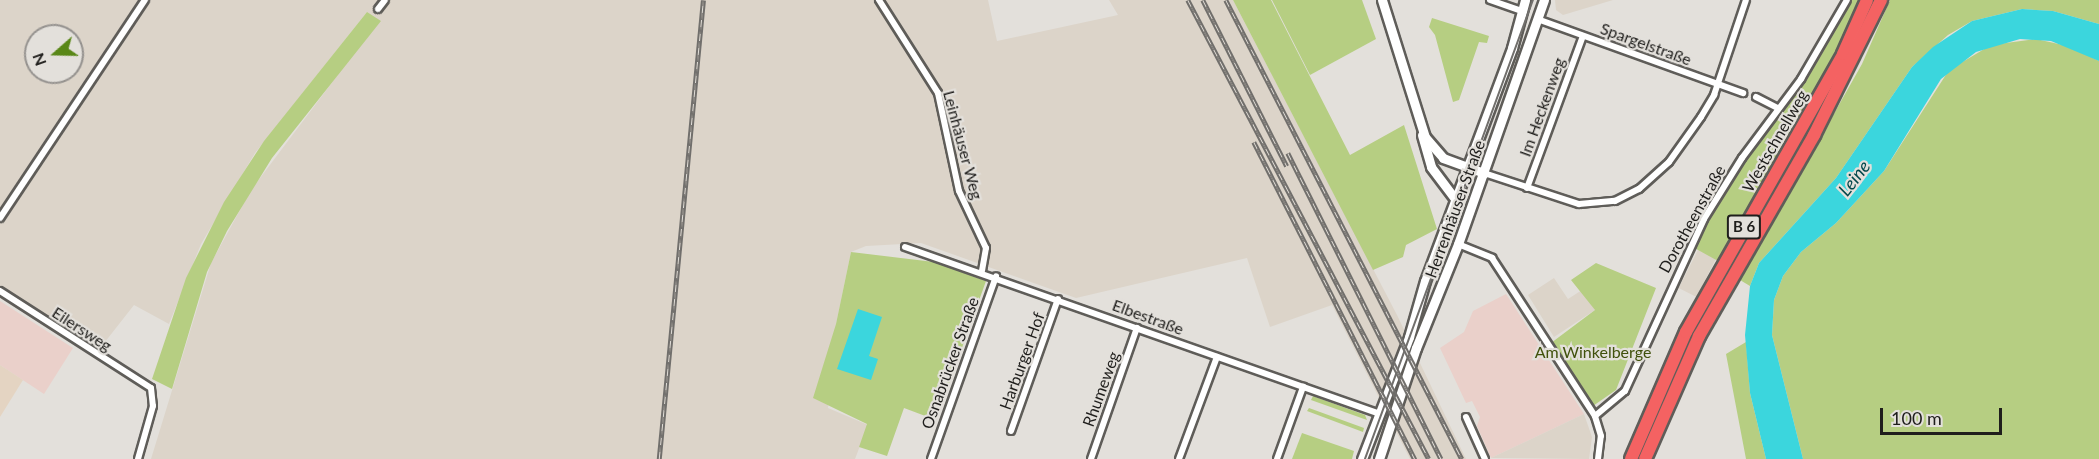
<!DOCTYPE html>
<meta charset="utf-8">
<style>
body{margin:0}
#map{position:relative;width:2099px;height:459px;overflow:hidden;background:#e3e0db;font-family:Lato,sans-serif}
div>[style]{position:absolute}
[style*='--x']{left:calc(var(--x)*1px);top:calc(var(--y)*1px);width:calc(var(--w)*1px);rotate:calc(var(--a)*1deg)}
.commercial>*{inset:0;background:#ead0ca}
.built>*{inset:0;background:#dcd4c9;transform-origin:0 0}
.education>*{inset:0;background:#e4d4c2}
.green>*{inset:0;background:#b6ce82}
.water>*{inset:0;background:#3bd6dd}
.street-tunnel>*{height:6px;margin-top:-3px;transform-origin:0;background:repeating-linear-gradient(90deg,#bcb9b5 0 6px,transparent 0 9px)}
.roads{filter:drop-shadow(2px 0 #5f5d59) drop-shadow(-2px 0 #5f5d59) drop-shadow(0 2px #5f5d59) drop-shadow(0 -2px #5f5d59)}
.street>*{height:6px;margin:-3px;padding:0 3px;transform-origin:3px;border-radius:3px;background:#fff}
.secondary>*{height:9px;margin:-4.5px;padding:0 4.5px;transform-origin:4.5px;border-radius:4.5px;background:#fff}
.highway>*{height:12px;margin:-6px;padding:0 6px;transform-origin:6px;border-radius:6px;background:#f46262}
.tram>*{height:1.5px;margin:-0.75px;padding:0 0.75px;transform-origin:0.75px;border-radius:0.75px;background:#716f6c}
.rail>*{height:4.5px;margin-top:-2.25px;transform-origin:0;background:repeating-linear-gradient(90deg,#e3e0db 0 7px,#716f6c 0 14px);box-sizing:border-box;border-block:2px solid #716f6c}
span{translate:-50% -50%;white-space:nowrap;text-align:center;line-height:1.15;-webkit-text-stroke:4.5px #e3e0db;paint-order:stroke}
.shield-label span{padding:2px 4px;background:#e3e0db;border:2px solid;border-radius:4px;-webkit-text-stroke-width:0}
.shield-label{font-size:15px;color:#1f1e1c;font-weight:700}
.street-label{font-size:16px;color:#1f1e1c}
.park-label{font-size:16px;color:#40510c}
.water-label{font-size:18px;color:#00474a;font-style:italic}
.north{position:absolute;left:24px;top:24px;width:60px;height:60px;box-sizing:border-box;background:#e3e0db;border:2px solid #95928f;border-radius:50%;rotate:250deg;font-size:16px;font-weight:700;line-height:24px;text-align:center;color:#1f1e1c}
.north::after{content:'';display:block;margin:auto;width:21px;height:27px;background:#598717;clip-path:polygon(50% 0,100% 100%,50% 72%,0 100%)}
.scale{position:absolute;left:1880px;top:408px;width:122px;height:27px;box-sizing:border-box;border:3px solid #1f1e1c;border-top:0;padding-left:8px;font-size:18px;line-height:21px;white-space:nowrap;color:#1f1e1c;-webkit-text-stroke:4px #e3e0db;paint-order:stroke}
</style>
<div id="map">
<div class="commercial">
<div style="clip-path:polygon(1506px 294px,1584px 414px,1491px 458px,1477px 426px,1480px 417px,1472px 401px,1466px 403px,1440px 348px,1464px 332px,1473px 311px)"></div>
<div style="clip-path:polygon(0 301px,73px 348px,44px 394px,0 365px)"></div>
</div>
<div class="built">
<div style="clip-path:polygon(evenodd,0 0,988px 0,997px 41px,1118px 15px,1109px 0,1233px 0,1397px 315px,1466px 459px,1410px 459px,1332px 305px,1270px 327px,1247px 258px,1076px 298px,921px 243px,866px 246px,851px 252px,836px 324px,828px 408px,868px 425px,855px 459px,151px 459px,211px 263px,251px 190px,337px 76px,367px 12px,255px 153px,201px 244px,169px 324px,134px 305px,101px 347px,0 288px,0 0,36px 36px,72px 36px,72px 72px,36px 72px,36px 36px)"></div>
<div style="clip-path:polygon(1555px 0,1613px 0,1563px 15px,1556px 10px)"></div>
<div style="left:1700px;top:246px;width:20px;height:47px;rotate:27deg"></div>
<div style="clip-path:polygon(1554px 278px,1568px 299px,1582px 290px,1595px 310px,1554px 337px,1528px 295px)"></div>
<div style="clip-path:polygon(1584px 414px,1592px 437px,1589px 459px,1491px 458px)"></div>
</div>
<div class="education">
<div style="clip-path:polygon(0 365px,23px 380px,0 417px)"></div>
</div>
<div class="green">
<div style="clip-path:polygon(1233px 0,1271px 0,1350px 155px,1404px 125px,1437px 229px,1406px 245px,1403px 257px,1373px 270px)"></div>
<div style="clip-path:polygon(1272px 0,1362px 0,1376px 39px,1310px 75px)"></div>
<div style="clip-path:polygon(1847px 0,1863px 0,1823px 85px,1718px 261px,1689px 245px,1724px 185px,1801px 79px)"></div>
<div style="clip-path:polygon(1890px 0,2099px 0,2099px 24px,2053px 11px,2022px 9px,1972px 21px,1948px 35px,1912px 67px,1836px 178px,1759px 263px,1750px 286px,1740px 280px,1862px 64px)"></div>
<div style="clip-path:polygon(367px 12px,381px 21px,272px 158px,227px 231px,207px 272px,172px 389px,152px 379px,186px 278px,224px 202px,264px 141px)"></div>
<div style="clip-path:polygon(1432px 18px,1489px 36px,1487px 43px,1479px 42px,1459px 100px,1453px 102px,1435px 35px,1429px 27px)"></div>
<div style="clip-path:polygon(2036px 39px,2072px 47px,2099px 61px,2099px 459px,1803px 459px,1772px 335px,1774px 300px,1783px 276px,1801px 252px,1836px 223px,1884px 171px,1949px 70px,1991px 45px)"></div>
<div style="clip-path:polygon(851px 252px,934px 262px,986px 281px,936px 420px,904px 408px,887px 456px,859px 447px,867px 424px,813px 398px,836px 324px)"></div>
<div style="clip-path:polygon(1596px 263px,1656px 288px,1616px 390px,1590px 408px,1547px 346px,1595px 310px,1571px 280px)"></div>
<div style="clip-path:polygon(1746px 342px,1750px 393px,1766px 459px,1746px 459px,1726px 354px)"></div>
<div style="clip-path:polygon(1313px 396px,1365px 415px,1367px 420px,1311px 400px)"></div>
<div style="clip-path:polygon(1309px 408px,1364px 428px,1363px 432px,1307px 411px)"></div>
<div style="clip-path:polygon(1302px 433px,1354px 451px,1352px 459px,1292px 459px)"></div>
</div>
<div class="water">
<div style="clip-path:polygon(2022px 9px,2053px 11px,2099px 24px,2099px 61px,2051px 41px,2020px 39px,1976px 52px,1941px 79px,1884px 171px,1836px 223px,1801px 252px,1783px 276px,1774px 300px,1772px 335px,1803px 459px,1766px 459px,1750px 393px,1745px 335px,1750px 286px,1759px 263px,1836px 178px,1912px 67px,1933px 47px,1972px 21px)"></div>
<div style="clip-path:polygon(858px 309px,882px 317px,869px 356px,878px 359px,871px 380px,837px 369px)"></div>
</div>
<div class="street-tunnel">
<div style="--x:1743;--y:93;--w:14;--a:17"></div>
</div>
<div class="roads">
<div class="street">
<div style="--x:879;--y:0;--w:110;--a:57.6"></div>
<div style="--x:938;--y:93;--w:100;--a:77.9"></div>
<div style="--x:959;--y:191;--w:63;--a:64.7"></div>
<div style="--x:986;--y:248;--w:23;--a:100"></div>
<div style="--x:1490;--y:0;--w:34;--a:19"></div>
<div style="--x:378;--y:9;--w:11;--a:-52"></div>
<div style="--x:1540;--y:20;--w:216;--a:19.8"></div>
<div style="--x:1756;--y:97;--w:25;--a:27"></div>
<div style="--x:1484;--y:173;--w:100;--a:18.1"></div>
<div style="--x:1579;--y:204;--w:36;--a:-5"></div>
<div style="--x:1615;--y:201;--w:27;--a:-27"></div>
<div style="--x:1639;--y:189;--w:40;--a:-42"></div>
<div style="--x:1669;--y:162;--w:55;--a:-54.6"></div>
<div style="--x:1701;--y:117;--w:26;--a:-59"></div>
<div style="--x:1714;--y:95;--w:100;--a:-71.4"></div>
<div style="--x:1527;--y:188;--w:162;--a:-69.8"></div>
<div style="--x:0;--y:218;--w:262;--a:-56.4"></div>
<div style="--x:1458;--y:244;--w:37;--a:22"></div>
<div style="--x:1492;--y:258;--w:189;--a:56.9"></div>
<div style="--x:905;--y:247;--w:504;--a:19.37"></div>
<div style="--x:0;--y:291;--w:179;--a:32.7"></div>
<div style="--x:151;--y:388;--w:18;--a:84"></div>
<div style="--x:153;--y:406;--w:55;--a:105.8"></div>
<div style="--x:1466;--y:417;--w:46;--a:65.7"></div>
<div style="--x:1011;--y:431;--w:140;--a:-70.4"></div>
<div style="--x:931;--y:459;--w:194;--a:-70.4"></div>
<div style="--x:1091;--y:459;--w:139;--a:-70.7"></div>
<div style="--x:1179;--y:459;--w:109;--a:-69.6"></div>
<div style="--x:1277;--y:459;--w:77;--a:-70.1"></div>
<div style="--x:1598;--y:459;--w:23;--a:-83"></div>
<div style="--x:1601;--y:436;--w:21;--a:-107"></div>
<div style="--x:1595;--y:416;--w:39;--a:-40"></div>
<div style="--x:1625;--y:391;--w:189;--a:-65.3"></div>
<div style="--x:1704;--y:219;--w:72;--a:-58.1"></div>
<div style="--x:1742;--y:158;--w:99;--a:-53.2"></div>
<div style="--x:1801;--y:79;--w:91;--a:-59.8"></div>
</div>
<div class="secondary">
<div style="--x:1382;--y:0;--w:144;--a:72.6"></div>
<div style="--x:1425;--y:137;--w:28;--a:49"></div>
<div style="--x:1443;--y:158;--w:44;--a:20.1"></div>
<div style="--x:1422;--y:135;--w:33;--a:74"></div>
<div style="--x:1431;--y:167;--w:39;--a:53"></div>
<div style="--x:1362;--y:459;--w:131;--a:-68.9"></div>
<div style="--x:1409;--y:337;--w:58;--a:-74.1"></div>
<div style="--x:1425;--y:281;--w:249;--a:-69.5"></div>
<div style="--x:1512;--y:48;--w:50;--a:-74.8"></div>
<div style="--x:1379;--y:459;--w:117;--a:-71.6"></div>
<div style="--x:1416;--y:348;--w:112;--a:-68"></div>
<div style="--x:1458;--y:244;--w:259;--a:-70.6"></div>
</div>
<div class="highway">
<div style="--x:1631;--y:459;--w:138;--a:-66.6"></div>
<div style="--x:1686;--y:332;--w:319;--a:-60.5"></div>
<div style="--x:1843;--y:54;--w:59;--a:-66"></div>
<div style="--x:1645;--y:459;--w:134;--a:-66.3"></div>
<div style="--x:1699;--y:336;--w:232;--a:-60.2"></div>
<div style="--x:1814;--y:135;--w:151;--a:-63.6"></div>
</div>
</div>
<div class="tram">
<div style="--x:1365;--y:459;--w:489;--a:-69.9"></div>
</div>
<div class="rail">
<div style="--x:1188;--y:0;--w:518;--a:62.3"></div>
<div style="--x:1203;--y:0;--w:186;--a:63.2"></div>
<div style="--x:1226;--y:0;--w:516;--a:62.79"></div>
<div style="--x:1254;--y:142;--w:356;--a:63.1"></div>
<div style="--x:1288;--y:153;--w:342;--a:63.4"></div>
<div style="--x:659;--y:459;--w:461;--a:-84.5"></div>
</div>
<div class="shield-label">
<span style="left:1744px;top:227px">B 6</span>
</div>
<div class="street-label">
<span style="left:1646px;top:44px;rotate:20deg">Spargelstraße</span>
<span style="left:1542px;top:107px;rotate:-70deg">Im Heckenweg</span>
<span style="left:1775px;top:141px;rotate:-60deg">Westschnellweg</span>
<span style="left:963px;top:145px;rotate:75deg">Leinhäuser Weg</span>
<span style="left:1455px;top:209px;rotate:-70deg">Herrenhäuser Straße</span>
<span style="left:1692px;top:219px;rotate:-61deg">Dorotheenstraße</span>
<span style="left:1148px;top:317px;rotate:20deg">Elbestraße</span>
<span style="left:82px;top:329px;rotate:33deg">Eilersweg</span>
<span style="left:1022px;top:361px;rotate:-70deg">Harburger Hof</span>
<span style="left:950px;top:363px;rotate:-70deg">Osnabrücker Straße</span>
<span style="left:1101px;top:389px;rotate:-70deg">Rhumeweg</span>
</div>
<div class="park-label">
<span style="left:1593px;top:352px">Am Winkelberge</span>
</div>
<div class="water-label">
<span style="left:1854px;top:178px;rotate:-52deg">Leine</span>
</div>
<div class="north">N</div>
<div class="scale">100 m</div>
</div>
